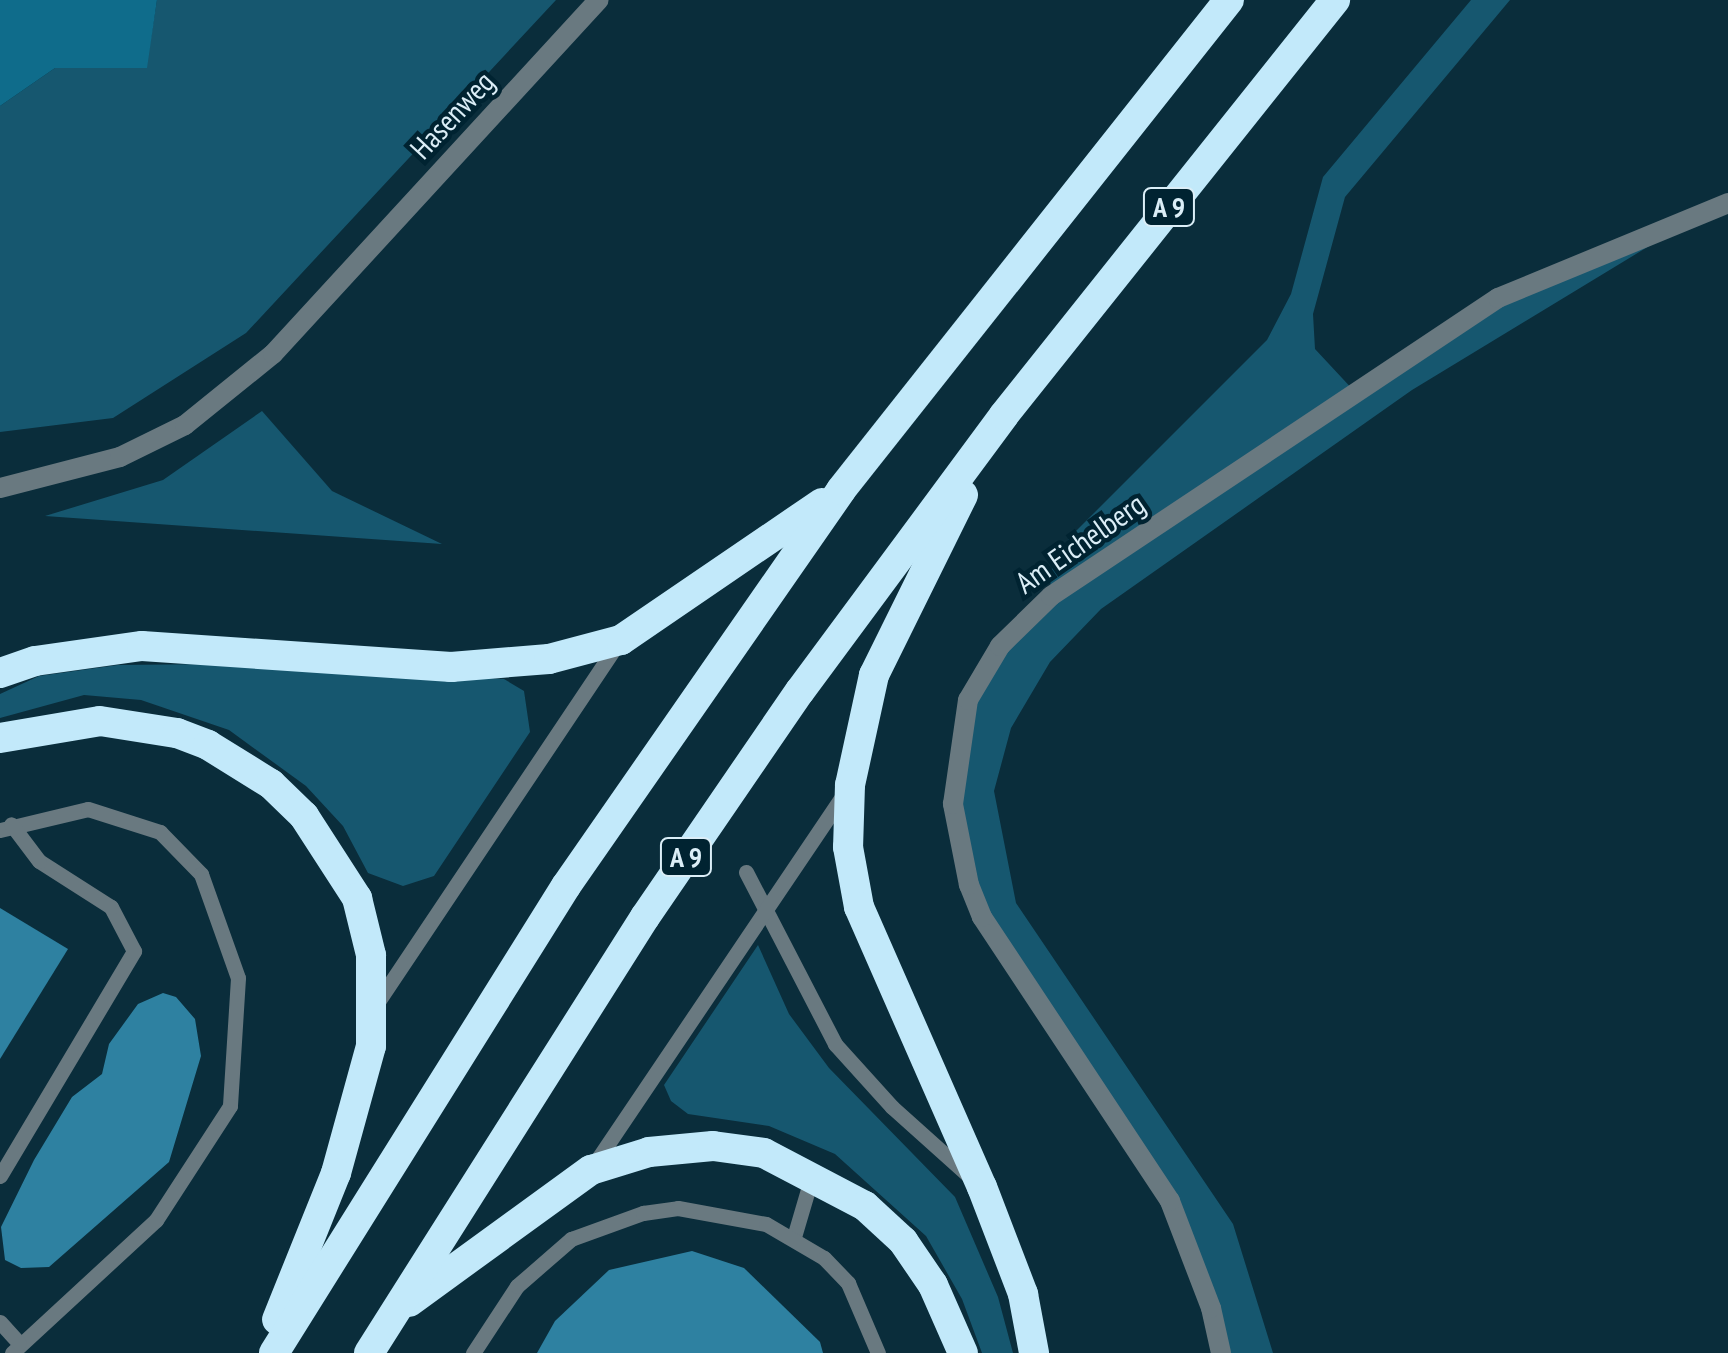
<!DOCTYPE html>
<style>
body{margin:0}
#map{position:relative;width:1728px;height:1353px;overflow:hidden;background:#0a2d3b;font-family:"PT Sans Narrow",sans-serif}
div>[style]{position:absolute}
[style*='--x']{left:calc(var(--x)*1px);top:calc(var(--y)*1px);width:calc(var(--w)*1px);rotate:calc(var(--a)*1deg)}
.green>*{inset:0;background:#16576f}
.forest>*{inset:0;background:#0f6c8b}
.water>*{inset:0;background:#2e81a1}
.lane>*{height:15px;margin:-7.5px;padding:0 7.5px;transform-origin:7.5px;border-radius:7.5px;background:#697980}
.street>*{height:20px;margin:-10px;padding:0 10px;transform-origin:10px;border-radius:10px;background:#697980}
.highway>*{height:30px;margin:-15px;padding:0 15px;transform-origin:15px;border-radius:15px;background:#c2e9fa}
span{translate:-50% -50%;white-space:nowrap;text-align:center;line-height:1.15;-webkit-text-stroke:9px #002331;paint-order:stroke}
.shield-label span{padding:2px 8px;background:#002331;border:2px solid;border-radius:8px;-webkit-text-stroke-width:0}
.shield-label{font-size:28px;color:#dbeef7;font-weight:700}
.street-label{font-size:30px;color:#dbeef7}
</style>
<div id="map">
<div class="green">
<div style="clip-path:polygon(157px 0,556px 0,246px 333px,113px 418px,0 432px,0 106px,55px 68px,146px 68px)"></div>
<div style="clip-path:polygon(1471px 0,1510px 0,1345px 197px,1313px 314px,1315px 349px,1356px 393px,1498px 298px,1692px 220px,1412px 390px,1101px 609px,1050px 662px,1011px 728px,994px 791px,1016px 903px,1233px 1224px,1273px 1353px,1221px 1353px,1193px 1254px,1011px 962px,958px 845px,968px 700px,1051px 596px,1050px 572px,1070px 537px,1267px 340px,1291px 294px,1323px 177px)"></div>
<div style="clip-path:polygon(262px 411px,332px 491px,442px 544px,45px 516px,163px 480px)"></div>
<div style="clip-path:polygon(220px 664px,504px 679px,524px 691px,530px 732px,434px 876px,403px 886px,368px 873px,343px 826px,306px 786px,229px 730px,141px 700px,84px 695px,0 718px,0 694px,39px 676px,118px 665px)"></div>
<div style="clip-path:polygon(758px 945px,789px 1014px,829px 1068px,955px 1197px,998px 1297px,1013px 1353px,982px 1353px,962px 1299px,926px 1236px,835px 1154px,769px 1126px,688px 1114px,671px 1101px,664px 1085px)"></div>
</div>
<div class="forest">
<div style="clip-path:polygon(0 0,157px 0,147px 68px,55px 68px,0 106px)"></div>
</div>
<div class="water">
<div style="clip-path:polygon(0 908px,68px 949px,0 1059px)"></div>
<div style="clip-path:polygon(163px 993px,176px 997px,195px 1019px,201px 1056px,169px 1162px,49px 1267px,21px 1268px,5px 1260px,1px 1227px,34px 1160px,72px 1097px,102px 1074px,109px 1044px,138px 1004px)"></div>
<div style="clip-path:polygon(692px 1251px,744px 1268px,820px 1342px,823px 1353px,537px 1353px,555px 1321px,609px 1270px)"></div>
</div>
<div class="lane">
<div style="--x:0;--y:830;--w:90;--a:-13.4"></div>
<div style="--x:88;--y:809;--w:76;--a:17.7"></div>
<div style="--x:160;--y:832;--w:59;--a:45.7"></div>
<div style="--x:201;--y:874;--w:110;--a:70.4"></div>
<div style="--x:238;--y:978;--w:128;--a:93.6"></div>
<div style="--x:230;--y:1106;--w:136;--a:123"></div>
<div style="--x:156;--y:1220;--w:196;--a:137.3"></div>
<div style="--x:746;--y:872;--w:194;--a:62.6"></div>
<div style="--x:835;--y:1044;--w:85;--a:47.9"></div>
<div style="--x:892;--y:1107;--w:106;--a:41.9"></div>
<div style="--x:375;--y:1006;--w:437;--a:-56.2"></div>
<div style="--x:593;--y:1166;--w:452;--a:-56"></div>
<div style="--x:0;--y:1176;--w:262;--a:-59.2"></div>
<div style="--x:134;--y:951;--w:50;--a:-117.6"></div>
<div style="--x:111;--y:907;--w:85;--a:-147.4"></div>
<div style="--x:39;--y:861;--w:46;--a:-127.1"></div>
<div style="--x:794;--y:1237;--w:64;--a:-73.6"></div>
<div style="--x:0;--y:1322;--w:28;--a:48"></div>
<div style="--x:473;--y:1353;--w:80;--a:-56.7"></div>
<div style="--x:517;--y:1286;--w:72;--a:-41"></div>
<div style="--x:571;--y:1239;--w:77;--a:-19.9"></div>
<div style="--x:643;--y:1213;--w:35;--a:-8"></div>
<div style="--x:678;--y:1208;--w:89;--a:10.3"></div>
<div style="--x:766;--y:1224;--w:67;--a:30.4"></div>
<div style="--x:824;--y:1258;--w:35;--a:46"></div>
<div style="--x:848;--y:1283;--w:76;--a:66.8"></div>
</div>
<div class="street">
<div style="--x:0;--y:488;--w:124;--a:-14.5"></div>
<div style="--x:120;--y:457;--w:72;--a:-26.2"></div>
<div style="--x:185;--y:425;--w:113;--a:-38.9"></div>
<div style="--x:273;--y:354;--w:481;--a:-47.4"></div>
<div style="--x:1221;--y:1353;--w:46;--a:-102.5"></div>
<div style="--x:1211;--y:1308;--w:115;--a:-111"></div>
<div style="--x:1170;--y:1201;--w:341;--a:-123.5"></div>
<div style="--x:982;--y:917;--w:35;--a:-112"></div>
<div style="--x:969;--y:885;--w:83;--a:-101.2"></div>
<div style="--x:953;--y:804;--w:105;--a:-81.8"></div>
<div style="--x:968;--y:700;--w:63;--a:-59.3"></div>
<div style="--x:1000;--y:646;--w:71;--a:-44.4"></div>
<div style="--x:1051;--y:596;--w:537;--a:-33.69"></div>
<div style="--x:1498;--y:298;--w:249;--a:-22.4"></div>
</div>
<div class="highway">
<div style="--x:963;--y:495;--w:201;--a:116.3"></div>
<div style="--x:874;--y:675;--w:113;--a:102.3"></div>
<div style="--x:850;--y:785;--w:62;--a:91.8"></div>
<div style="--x:848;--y:847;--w:61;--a:79.6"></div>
<div style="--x:859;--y:907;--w:306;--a:66.3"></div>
<div style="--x:982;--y:1187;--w:115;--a:69"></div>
<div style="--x:1023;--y:1294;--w:60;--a:79.4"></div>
<div style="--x:0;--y:673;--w:37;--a:-19"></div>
<div style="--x:35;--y:661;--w:108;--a:-8"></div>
<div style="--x:142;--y:646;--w:310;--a:3.9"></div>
<div style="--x:451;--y:667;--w:98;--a:-4.7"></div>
<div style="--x:549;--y:659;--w:74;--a:-14.8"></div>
<div style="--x:621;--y:640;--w:243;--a:-34.3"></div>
<div style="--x:0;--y:738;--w:101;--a:-9.6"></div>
<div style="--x:100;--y:721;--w:78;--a:8.9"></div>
<div style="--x:177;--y:733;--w:33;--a:21"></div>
<div style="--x:208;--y:745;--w:74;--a:31.8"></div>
<div style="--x:271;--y:784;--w:46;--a:44.1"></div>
<div style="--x:304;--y:816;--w:98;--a:57.1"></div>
<div style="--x:357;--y:898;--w:59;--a:76.2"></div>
<div style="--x:371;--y:955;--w:91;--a:90"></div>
<div style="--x:371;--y:1046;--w:132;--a:105.4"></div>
<div style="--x:336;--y:1173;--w:158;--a:111.9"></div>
<div style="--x:409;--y:1302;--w:225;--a:-36"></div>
<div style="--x:591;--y:1170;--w:61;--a:-17.2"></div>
<div style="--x:649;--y:1152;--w:64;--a:-5.4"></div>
<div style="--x:713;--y:1146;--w:51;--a:7.8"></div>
<div style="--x:764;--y:1153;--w:114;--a:27.7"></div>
<div style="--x:865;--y:1206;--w:52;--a:42.6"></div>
<div style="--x:903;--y:1241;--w:53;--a:55.7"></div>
<div style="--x:933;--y:1285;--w:74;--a:66.2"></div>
<div style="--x:274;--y:1353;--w:551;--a:-57.98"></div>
<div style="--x:566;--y:886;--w:482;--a:-55.2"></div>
<div style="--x:841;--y:490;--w:625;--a:-51.63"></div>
<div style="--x:369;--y:1353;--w:516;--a:-57.67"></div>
<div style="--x:645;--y:917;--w:274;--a:-55.6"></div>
<div style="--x:800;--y:691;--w:343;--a:-53.5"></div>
<div style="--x:1004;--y:415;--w:531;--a:-51.42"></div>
</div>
<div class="shield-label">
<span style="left:1169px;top:207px">A 9</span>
<span style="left:686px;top:857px">A 9</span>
</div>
<div class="street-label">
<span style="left:452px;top:115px;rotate:-47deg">Hasenweg</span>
<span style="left:1080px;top:543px;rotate:-35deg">Am Eichelberg</span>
</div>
</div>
